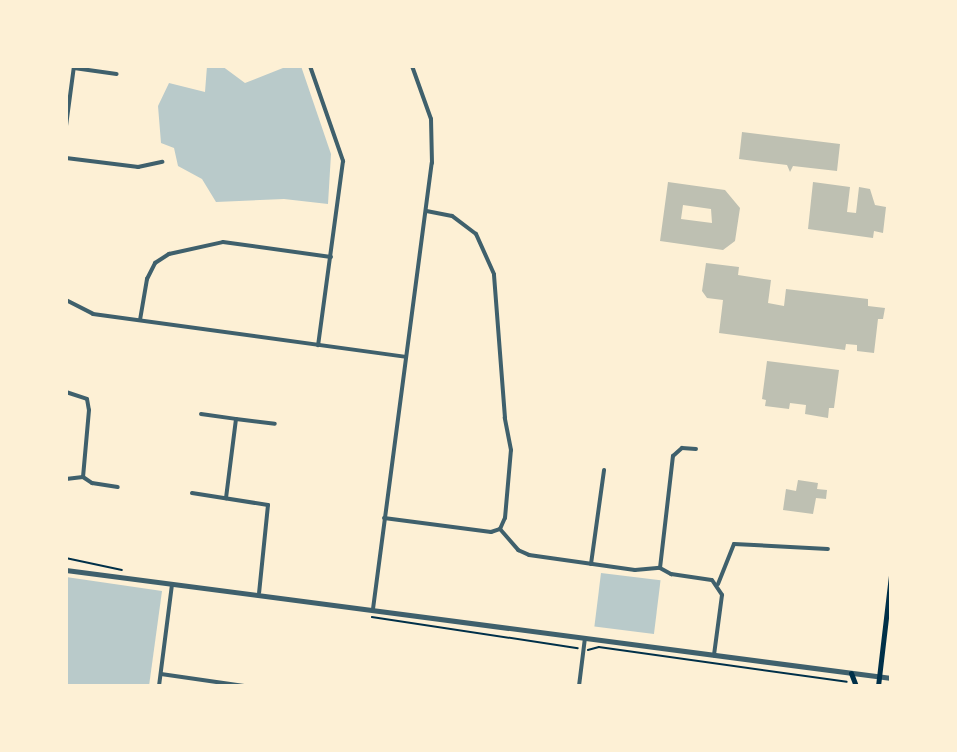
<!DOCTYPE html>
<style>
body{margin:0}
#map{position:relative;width:957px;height:752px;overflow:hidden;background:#fdf0d5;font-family:"IBM Plex Sans",sans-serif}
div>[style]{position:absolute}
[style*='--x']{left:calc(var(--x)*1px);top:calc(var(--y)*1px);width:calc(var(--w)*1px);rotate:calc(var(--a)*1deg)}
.green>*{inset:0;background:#b9caca;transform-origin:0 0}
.building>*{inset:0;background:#bec0b2}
.path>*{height:1.5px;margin:-0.75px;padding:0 0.75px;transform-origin:0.75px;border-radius:0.75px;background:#003049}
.minor>*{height:4px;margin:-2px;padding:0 2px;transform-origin:2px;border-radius:2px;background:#3f606c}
.tertiary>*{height:4.5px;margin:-2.25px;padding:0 2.25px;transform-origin:2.25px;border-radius:2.25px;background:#3f606c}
.secondary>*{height:5px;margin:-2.5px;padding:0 2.5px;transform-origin:2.5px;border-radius:2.5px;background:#003049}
span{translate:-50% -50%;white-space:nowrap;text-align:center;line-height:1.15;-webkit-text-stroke:5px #fdf0d5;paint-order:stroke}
.frame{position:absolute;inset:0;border:68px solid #fdf0d5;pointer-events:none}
</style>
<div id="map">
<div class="green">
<div style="clip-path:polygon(207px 66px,222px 66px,245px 83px,288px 66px,301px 66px,331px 154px,328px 204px,284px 199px,216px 202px,202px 179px,178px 166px,174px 148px,161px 143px,158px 106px,169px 83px,205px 92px)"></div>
<div style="left:601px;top:573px;width:60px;height:54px;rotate:7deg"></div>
<div style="clip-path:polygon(66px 577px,162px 591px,149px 686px,66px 686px)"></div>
</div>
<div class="building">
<div style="clip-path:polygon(742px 132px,840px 144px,837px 171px,793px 166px,790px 172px,787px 165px,739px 159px)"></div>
<div style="clip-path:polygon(evenodd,668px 182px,725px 190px,740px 208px,735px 241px,723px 250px,660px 241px,668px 182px,683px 205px,711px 209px,712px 223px,681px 219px,683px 205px)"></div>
<div style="clip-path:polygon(813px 182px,850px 187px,847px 212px,856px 213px,859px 187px,870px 189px,875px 205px,886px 207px,883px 233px,874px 231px,873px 238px,808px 229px)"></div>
<div style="clip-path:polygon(706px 263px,739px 267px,738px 275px,771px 280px,768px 303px,784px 306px,786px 289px,868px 299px,868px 306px,885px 308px,883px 319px,878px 319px,874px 353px,857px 351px,857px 345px,846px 344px,845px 350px,719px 333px,723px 300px,707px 298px,702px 291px)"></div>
<div style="clip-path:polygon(767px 361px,839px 370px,834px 408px,829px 408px,828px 418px,805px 414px,806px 405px,790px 403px,789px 409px,765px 406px,766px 400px,762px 399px)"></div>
<div style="clip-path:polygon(798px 480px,818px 483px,817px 489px,827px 490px,826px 499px,816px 498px,813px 514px,783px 510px,786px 489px,796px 491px)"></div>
</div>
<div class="path">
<div style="--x:66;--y:558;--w:57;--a:12.1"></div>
<div style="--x:372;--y:617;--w:208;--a:8.6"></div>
<div style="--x:588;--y:650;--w:11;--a:-15"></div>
<div style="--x:599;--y:647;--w:250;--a:8"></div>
</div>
<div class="minor">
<div style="--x:310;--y:66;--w:101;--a:70.8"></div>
<div style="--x:343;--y:161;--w:186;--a:97.7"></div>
<div style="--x:74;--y:68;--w:43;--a:7.9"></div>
<div style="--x:66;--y:126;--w:61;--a:-82.4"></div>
<div style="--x:66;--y:158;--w:73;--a:7.1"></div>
<div style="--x:138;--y:167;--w:25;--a:-12"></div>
<div style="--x:66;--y:300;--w:30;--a:27"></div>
<div style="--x:93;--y:314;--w:316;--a:7.8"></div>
<div style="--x:140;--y:320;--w:42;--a:-80.3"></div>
<div style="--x:147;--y:279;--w:18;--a:-63"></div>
<div style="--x:155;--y:263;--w:17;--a:-33"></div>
<div style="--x:169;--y:254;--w:55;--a:-12.5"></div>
<div style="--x:223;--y:242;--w:109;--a:7.9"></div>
<div style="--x:66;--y:392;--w:22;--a:18"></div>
<div style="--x:87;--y:399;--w:11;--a:80"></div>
<div style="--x:89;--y:410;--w:67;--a:95.1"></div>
<div style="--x:83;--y:477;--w:11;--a:34"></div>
<div style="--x:92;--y:483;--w:26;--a:9"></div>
<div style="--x:201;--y:414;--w:35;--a:8"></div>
<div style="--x:236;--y:419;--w:80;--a:97.2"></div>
<div style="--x:236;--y:419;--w:39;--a:7"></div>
<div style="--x:66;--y:479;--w:17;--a:-7"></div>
<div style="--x:192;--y:493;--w:77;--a:9"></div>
<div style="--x:268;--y:505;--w:88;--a:95.8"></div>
<div style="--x:384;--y:518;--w:108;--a:7.5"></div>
<div style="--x:491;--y:532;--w:9;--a:-18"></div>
<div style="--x:500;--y:529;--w:12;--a:-66"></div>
<div style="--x:505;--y:518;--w:68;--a:-85"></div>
<div style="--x:511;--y:450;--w:33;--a:-101"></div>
<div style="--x:505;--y:418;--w:144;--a:-94.4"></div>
<div style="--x:494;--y:274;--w:44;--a:-114.2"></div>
<div style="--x:476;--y:234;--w:30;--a:-143"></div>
<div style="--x:452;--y:216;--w:26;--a:-169"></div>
<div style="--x:500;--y:529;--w:28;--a:49"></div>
<div style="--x:518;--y:550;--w:12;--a:24"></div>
<div style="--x:529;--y:555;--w:107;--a:8.1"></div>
<div style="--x:635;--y:570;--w:25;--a:-5"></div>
<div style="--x:660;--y:568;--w:13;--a:29"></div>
<div style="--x:671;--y:574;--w:41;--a:8.3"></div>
<div style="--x:712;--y:580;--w:18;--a:56"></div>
<div style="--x:722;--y:595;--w:61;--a:97.6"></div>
<div style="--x:591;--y:564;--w:95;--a:-82.1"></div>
<div style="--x:660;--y:568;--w:113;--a:-83.4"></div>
<div style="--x:673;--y:456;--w:12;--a:-42"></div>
<div style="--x:682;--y:448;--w:14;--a:4"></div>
<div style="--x:718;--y:584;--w:43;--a:-68.2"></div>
<div style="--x:734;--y:544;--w:94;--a:3"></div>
<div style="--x:373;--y:609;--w:450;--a:-82.5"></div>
<div style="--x:432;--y:163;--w:44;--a:-91.3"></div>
<div style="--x:431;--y:119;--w:56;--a:-109.7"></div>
<div style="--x:161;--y:674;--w:84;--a:8.2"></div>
<div style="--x:159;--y:686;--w:102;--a:-82.7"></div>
<div style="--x:579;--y:686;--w:48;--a:-82.9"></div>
</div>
<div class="tertiary">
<div style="--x:66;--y:570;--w:832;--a:7.46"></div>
</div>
<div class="secondary">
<div style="--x:851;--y:673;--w:14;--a:69"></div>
<div style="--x:878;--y:686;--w:111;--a:-83.3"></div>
</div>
<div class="frame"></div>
</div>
